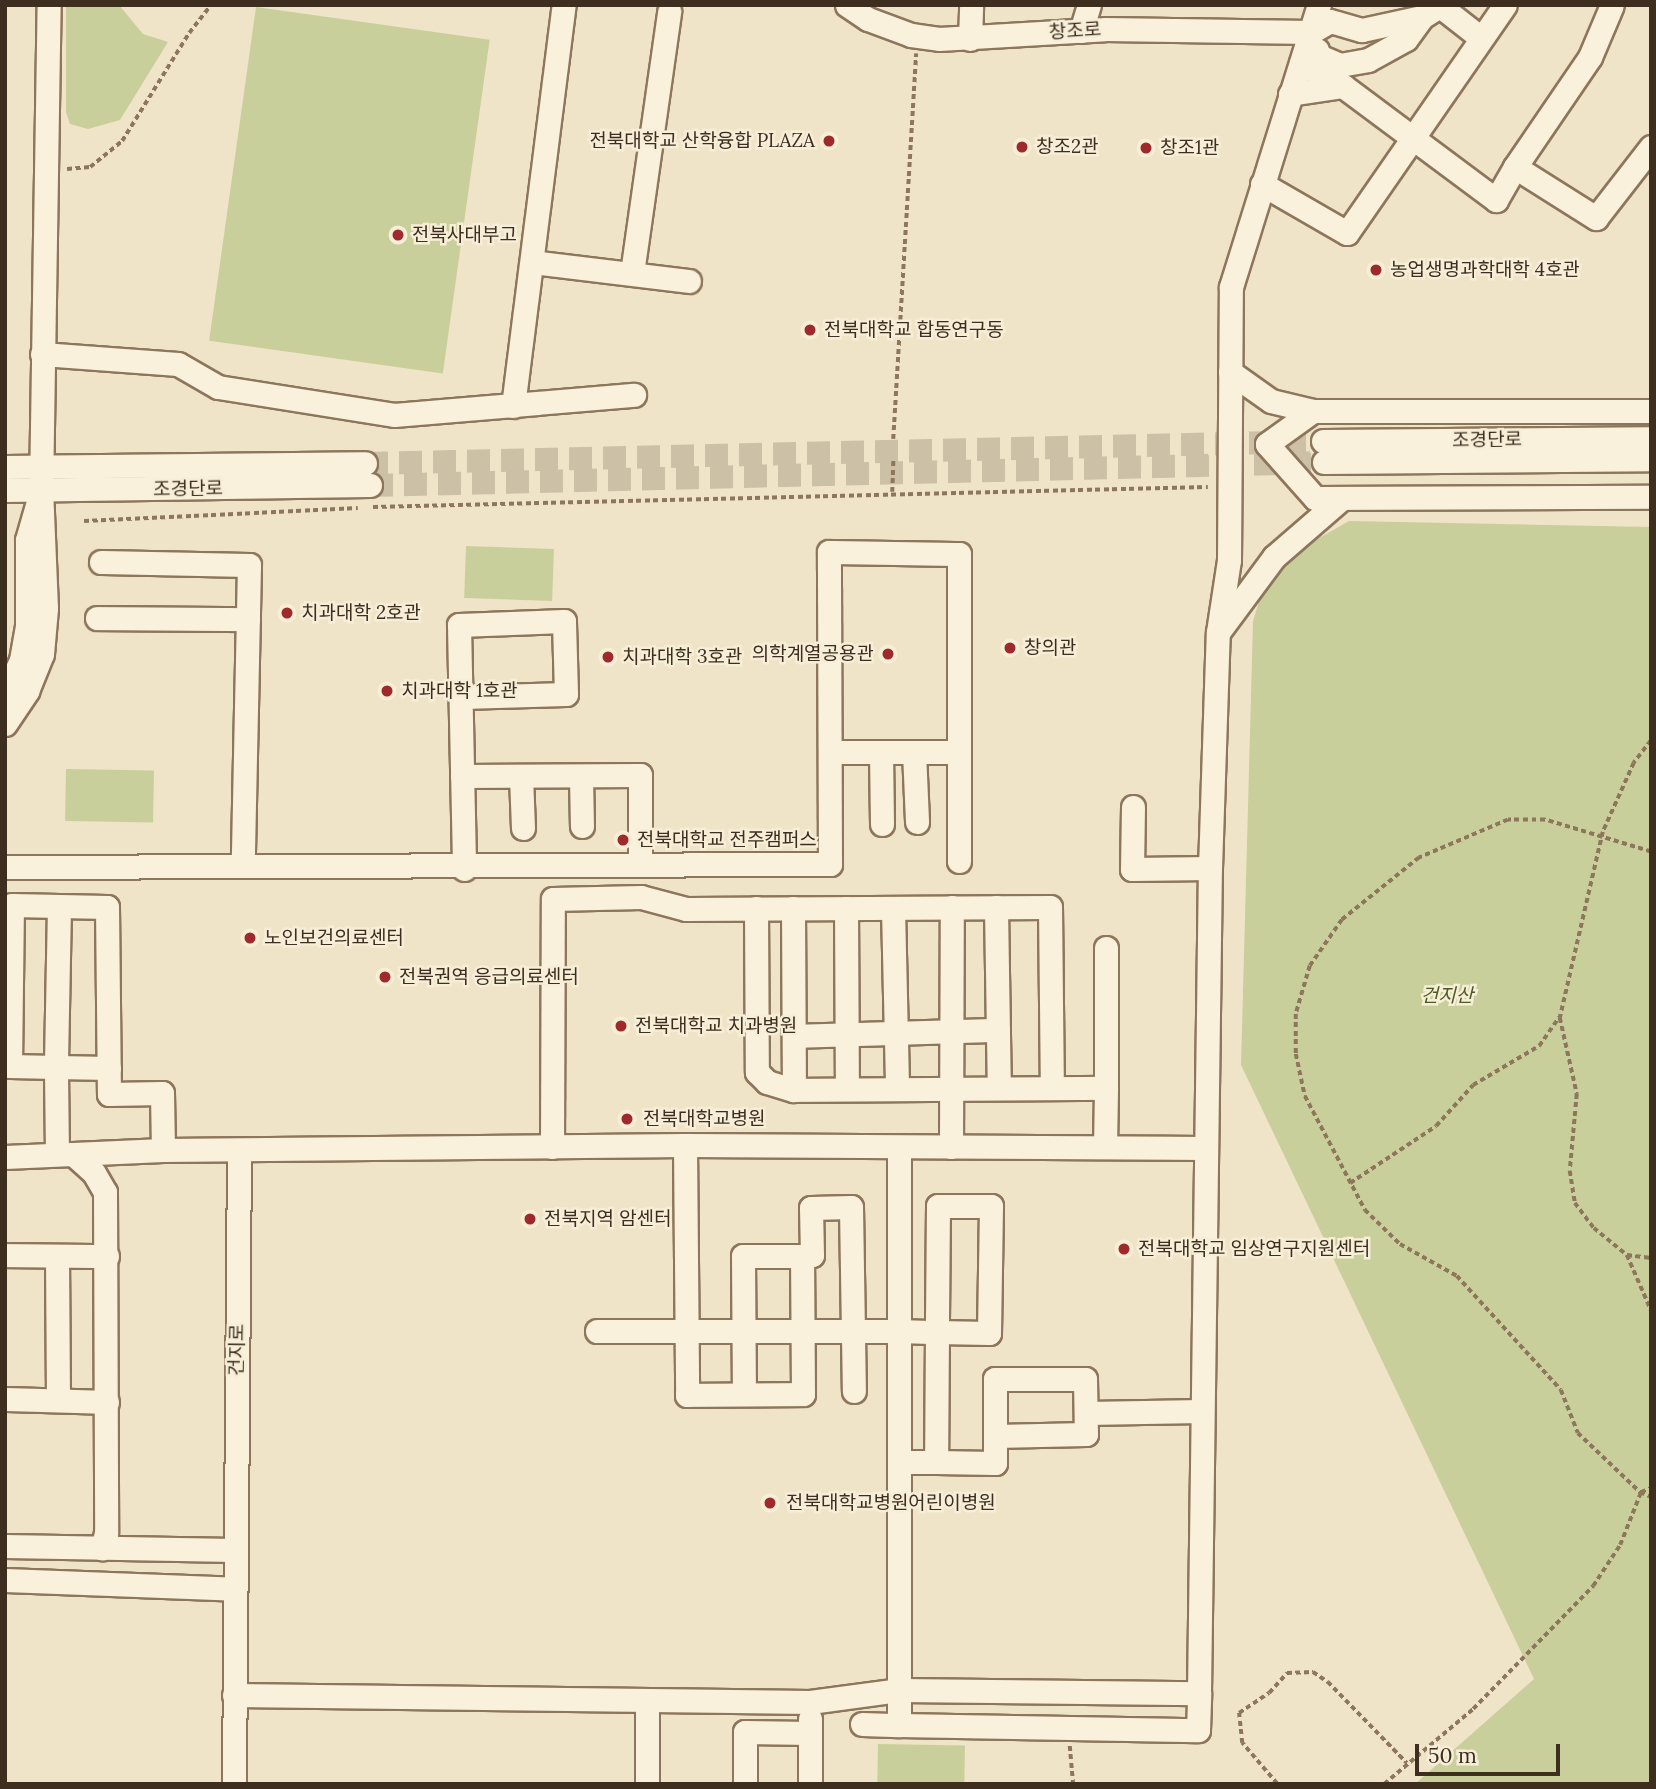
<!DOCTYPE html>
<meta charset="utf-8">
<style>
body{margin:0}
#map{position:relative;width:1656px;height:1789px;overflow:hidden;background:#f0e4c8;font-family:Lora,"Noto Sans KR",serif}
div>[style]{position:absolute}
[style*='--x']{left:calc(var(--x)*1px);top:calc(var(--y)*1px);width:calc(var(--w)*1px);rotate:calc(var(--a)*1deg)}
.green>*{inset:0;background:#c9cf9b;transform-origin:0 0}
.minor-tunnel>*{height:23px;margin-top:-11.5px;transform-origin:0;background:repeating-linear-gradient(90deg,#ccc0a6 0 23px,transparent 0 34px)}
.path>*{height:3.5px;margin-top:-1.75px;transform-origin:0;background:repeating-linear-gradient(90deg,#8d765c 0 5px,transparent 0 8.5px)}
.roads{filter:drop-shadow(2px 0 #8d765c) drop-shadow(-2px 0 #8d765c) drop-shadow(0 2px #8d765c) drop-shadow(0 -2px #8d765c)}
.minor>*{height:23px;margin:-11.5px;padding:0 11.5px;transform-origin:11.5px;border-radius:11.5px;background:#faf1dc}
.dots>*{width:19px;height:19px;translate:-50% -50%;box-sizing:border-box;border:4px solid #f7eed8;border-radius:50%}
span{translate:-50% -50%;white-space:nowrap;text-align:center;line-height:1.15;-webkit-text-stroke:5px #f7eed8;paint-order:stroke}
.street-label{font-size:19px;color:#3d2e20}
.poi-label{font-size:19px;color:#3d2e20}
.right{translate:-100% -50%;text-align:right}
.left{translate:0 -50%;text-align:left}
.park-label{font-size:19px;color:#4d5a26;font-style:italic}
.frame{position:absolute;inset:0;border:7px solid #3d2e20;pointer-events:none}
.scale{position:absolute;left:1415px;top:1744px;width:145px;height:32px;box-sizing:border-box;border:4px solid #3d2e20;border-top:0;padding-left:9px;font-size:21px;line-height:24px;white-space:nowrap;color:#3d2e20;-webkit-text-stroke:5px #f7eed8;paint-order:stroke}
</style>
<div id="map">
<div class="green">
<div style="clip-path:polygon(66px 5px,119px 5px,143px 34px,168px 42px,120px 120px,88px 129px,70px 124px,66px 112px)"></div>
<div style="left:256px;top:7px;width:236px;height:337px;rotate:8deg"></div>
<div style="clip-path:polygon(1349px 521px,1651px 527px,1651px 1784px,1415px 1784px,1534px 1679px,1241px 1065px,1253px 621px,1265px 582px,1300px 549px)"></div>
<div style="left:466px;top:546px;width:88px;height:52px;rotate:2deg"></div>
<div style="left:66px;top:769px;width:88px;height:52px;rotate:1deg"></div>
<div style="left:878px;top:1744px;width:87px;height:40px;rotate:1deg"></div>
</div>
<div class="minor-tunnel">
<div style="--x:365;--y:463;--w:958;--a:-1.32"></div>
<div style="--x:370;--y:485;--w:954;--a:-1.38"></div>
</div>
<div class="path">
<div style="--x:67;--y:169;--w:23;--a:-5"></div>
<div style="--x:90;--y:167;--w:41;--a:-39.1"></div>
<div style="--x:122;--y:141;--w:127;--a:-58.2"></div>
<div style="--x:189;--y:33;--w:36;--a:-52"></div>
<div style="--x:893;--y:439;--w:386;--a:-86.6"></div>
<div style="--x:892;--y:492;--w:33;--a:-88"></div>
<div style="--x:373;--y:507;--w:835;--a:-1.37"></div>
<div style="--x:84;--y:521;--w:274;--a:-2.7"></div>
<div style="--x:1651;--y:741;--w:28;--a:128"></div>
<div style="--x:1634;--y:763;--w:76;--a:114.2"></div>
<div style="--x:1603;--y:832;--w:191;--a:103"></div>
<div style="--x:1560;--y:1018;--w:78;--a:77.4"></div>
<div style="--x:1577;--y:1094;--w:77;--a:95.2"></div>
<div style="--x:1570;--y:1171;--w:32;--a:81"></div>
<div style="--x:1575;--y:1203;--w:31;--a:53"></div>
<div style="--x:1594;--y:1228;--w:43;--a:39.3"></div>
<div style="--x:1627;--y:1255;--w:60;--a:66.4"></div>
<div style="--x:1651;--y:852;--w:111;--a:-163.2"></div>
<div style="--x:1545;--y:820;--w:37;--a:180"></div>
<div style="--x:1508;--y:820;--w:97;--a:156.9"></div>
<div style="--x:1419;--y:858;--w:99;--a:141.2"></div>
<div style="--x:1342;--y:920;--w:56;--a:124.8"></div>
<div style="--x:1310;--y:966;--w:50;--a:106.3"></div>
<div style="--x:1296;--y:1014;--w:40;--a:90"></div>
<div style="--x:1296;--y:1054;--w:43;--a:77.9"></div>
<div style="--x:1305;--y:1096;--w:129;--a:62.2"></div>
<div style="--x:1365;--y:1210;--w:49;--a:44.2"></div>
<div style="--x:1400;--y:1244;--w:65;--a:29.3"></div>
<div style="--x:1457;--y:1276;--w:154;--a:47.6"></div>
<div style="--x:1561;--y:1390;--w:46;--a:68.4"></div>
<div style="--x:1578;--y:1433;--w:86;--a:43.6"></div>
<div style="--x:1640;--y:1492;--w:12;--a:24"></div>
<div style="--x:1350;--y:1183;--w:103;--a:-33.5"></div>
<div style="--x:1436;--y:1126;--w:55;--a:-47.9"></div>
<div style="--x:1473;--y:1085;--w:77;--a:-30.6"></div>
<div style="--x:1539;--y:1046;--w:35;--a:-55"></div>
<div style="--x:1627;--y:1255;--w:24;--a:7"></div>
<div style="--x:1070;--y:1746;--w:38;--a:85"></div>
<div style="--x:1277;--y:1784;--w:54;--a:-130.5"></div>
<div style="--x:1242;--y:1743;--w:30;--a:-96"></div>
<div style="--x:1239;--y:1713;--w:36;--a:-34"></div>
<div style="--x:1269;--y:1693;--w:27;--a:-48"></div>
<div style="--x:1287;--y:1673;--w:26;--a:-2"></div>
<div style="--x:1313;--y:1672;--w:18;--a:34"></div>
<div style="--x:1328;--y:1682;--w:113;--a:45.7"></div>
<div style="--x:1384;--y:1784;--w:116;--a:-40.1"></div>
<div style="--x:1473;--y:1709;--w:172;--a:-45.7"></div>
<div style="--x:1593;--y:1586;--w:49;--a:-56.6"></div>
<div style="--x:1620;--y:1545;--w:57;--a:-68.4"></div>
<div style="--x:1641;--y:1492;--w:11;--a:-22"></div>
</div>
<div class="roads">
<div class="minor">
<div style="--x:847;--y:5;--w:25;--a:34"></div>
<div style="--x:868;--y:19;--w:46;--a:20.4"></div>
<div style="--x:911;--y:35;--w:28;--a:8"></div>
<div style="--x:939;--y:39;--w:166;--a:-3.4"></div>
<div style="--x:1105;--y:29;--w:206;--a:0.8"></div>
<div style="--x:1440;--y:6;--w:52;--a:38"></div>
<div style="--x:1081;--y:31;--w:27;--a:-73"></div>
<div style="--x:1311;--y:32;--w:22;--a:-30"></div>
<div style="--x:1330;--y:21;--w:33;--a:16"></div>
<div style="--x:1362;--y:30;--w:61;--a:-12.2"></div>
<div style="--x:970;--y:39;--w:34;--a:-88"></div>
<div style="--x:1317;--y:50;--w:6;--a:72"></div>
<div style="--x:1319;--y:56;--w:23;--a:23"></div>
<div style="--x:1340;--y:65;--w:28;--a:-10"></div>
<div style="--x:1368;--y:60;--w:43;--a:-28.9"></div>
<div style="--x:1406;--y:39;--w:27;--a:-54"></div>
<div style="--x:1422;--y:17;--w:22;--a:-32"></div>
<div style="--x:1301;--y:63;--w:48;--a:28.7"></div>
<div style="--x:1343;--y:86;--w:191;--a:36.7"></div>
<div style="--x:1496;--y:200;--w:38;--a:-60"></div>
<div style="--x:1515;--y:167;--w:96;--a:32.2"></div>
<div style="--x:1596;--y:218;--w:90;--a:-52.2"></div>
<div style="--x:1290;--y:94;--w:54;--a:-8.6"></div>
<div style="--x:1515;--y:167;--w:133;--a:-55.7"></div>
<div style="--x:1590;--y:57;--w:56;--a:-67.1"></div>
<div style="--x:1262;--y:184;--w:98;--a:30"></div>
<div style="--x:1347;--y:233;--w:277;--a:-55.3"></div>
<div style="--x:532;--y:262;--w:158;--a:6.9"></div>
<div style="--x:632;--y:273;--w:264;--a:-81.9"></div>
<div style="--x:42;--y:354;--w:136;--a:4.2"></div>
<div style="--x:178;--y:364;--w:46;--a:29.9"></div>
<div style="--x:218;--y:387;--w:178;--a:9"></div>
<div style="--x:394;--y:415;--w:241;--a:-4.8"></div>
<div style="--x:1230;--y:372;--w:50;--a:35.3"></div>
<div style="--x:1271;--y:401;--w:43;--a:13.4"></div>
<div style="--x:1313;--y:411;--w:338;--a:0"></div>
<div style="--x:513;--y:406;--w:404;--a:-82.8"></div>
<div style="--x:1323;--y:441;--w:328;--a:-0.5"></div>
<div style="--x:1267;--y:444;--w:72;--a:48.4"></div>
<div style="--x:1315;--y:498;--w:336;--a:-0.2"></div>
<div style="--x:1267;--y:444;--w:57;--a:-35.7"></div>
<div style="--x:1324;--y:462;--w:327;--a:-0.5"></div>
<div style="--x:5;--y:467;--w:360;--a:-0.6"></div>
<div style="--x:5;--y:490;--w:365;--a:-0.8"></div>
<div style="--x:101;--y:562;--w:148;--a:1.2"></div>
<div style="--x:249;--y:565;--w:298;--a:91.2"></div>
<div style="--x:97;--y:618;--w:151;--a:0.4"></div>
<div style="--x:1220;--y:630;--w:91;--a:-53.5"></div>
<div style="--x:1274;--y:557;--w:89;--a:-40.9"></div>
<div style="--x:5;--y:693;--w:37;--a:-64"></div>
<div style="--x:21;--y:660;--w:36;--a:-80"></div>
<div style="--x:27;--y:625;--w:85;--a:-90"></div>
<div style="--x:27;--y:540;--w:37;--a:-74"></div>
<div style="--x:462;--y:697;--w:104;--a:-1.7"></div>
<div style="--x:566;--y:694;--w:73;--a:-91.6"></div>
<div style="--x:564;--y:621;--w:105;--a:177.8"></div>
<div style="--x:459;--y:625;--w:244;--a:88.8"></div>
<div style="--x:5;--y:724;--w:40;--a:-56"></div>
<div style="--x:27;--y:691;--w:40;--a:-68"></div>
<div style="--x:42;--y:654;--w:46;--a:-85"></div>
<div style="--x:46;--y:608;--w:117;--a:-92.4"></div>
<div style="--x:41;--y:491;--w:486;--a:-89.1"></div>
<div style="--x:831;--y:752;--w:128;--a:0"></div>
<div style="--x:881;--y:752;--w:72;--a:89.2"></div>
<div style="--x:914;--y:752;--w:70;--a:87.5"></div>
<div style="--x:462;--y:776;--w:178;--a:-0.3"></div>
<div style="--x:640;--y:775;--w:89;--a:90"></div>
<div style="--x:521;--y:776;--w:52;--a:87.8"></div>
<div style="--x:581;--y:776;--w:50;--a:88.9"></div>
<div style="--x:1133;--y:807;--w:62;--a:90.9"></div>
<div style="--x:1132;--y:869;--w:78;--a:-0.7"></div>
<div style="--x:5;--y:867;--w:825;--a:-0.21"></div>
<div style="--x:830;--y:864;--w:312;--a:-90.2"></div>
<div style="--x:829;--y:552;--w:130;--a:0.9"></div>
<div style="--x:959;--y:554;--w:307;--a:90"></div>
<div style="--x:59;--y:906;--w:161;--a:91.1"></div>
<div style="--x:56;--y:1067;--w:53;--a:1.1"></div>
<div style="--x:996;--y:907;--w:181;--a:89.1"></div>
<div style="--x:756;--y:908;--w:164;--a:89.7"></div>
<div style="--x:757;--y:1072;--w:14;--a:45"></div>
<div style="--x:767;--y:1082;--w:28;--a:17"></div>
<div style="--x:793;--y:908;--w:182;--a:89.7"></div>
<div style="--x:794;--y:1090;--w:312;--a:-0.4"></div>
<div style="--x:1106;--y:1088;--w:140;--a:-90"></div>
<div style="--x:846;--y:908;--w:181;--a:89.7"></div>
<div style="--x:893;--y:908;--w:181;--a:88.7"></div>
<div style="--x:794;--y:1036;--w:204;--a:-1.7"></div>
<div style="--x:685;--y:1145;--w:250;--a:89.5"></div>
<div style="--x:687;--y:1395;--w:116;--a:-0.5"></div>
<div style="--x:803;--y:1394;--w:138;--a:-90.4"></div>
<div style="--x:802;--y:1256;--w:59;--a:180"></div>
<div style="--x:743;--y:1256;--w:138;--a:89.6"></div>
<div style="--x:552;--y:1147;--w:248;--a:-89.8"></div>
<div style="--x:553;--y:899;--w:88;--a:-1.3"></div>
<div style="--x:641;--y:897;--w:47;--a:14.9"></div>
<div style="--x:686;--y:909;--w:364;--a:-0.3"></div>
<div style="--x:1050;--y:907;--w:181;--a:89.4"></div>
<div style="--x:899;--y:1147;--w:578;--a:90"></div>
<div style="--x:899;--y:1725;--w:299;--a:1"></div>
<div style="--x:1198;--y:1730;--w:37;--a:-88"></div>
<div style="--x:951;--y:1147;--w:240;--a:-89.8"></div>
<div style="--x:1105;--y:1147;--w:59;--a:-89"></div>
<div style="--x:57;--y:1154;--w:87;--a:-90.7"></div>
<div style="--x:56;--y:1067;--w:46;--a:-178.8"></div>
<div style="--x:10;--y:1066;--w:161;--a:-89.3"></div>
<div style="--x:12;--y:905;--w:95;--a:1.2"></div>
<div style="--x:107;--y:907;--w:187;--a:89.4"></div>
<div style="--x:109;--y:1094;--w:53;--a:-1.1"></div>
<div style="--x:162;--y:1093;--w:57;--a:89"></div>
<div style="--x:73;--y:1154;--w:28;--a:42"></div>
<div style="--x:94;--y:1173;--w:22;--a:60"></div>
<div style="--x:105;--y:1192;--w:341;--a:89.8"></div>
<div style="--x:106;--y:1533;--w:16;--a:105"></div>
<div style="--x:5;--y:1157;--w:158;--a:-2.5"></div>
<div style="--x:163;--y:1150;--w:522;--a:-0.55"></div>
<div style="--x:685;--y:1145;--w:520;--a:0.33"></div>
<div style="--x:5;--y:1255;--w:102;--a:0.6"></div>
<div style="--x:57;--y:1256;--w:144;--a:89.6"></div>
<div style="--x:802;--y:1256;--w:10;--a:-6"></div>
<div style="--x:812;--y:1255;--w:47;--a:-91.2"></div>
<div style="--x:811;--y:1208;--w:40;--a:-1.4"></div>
<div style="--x:851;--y:1207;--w:184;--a:89.1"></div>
<div style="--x:597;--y:1331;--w:302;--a:0"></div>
<div style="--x:899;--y:1331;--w:38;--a:2"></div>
<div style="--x:937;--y:1332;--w:52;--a:1.1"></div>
<div style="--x:989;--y:1333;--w:127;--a:-89.1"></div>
<div style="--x:991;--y:1206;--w:53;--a:180"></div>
<div style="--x:938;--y:1206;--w:126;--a:90.5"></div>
<div style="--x:937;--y:1332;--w:130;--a:90.4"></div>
<div style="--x:936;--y:1462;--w:36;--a:180"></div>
<div style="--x:5;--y:1399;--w:102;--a:1.7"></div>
<div style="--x:1086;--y:1413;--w:116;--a:-1"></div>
<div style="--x:936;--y:1462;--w:59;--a:1"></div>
<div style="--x:995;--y:1463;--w:84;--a:-90"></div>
<div style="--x:995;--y:1379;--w:90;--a:0"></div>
<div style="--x:1085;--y:1379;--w:55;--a:89"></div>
<div style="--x:1086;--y:1434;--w:91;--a:178.7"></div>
<div style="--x:5;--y:1546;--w:230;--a:1"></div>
<div style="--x:5;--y:1580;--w:230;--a:2.2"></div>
<div style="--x:234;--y:1695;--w:576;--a:0.7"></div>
<div style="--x:810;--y:1702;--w:91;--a:-7.6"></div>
<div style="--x:900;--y:1690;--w:299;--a:0.6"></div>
<div style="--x:1199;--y:1693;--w:825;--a:-89.24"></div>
<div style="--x:1210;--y:868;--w:236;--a:-88.1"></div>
<div style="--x:1218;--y:632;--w:73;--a:-81.3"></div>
<div style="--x:1229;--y:560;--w:273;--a:-89.6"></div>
<div style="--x:1231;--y:287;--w:295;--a:-72.7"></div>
<div style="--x:647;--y:1701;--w:83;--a:90"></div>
<div style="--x:810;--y:1719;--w:65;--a:90"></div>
<div style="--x:862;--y:1724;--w:37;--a:2"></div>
<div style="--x:234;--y:1784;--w:634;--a:-89.55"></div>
<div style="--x:745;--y:1784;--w:52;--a:-90"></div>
<div style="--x:745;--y:1732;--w:65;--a:0.9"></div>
</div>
</div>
<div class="dots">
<div style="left:829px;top:141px;background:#9e2a2b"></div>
<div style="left:1022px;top:147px;background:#9e2a2b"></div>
<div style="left:1146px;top:148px;background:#9e2a2b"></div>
<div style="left:398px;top:235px;background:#9e2a2b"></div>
<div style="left:1376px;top:270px;background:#9e2a2b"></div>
<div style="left:810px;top:330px;background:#9e2a2b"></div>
<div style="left:287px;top:613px;background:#9e2a2b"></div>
<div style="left:1010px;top:648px;background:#9e2a2b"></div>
<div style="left:888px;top:654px;background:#9e2a2b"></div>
<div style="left:608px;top:657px;background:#9e2a2b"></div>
<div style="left:387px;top:691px;background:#9e2a2b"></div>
<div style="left:623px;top:840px;background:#9e2a2b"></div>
<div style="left:250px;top:938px;background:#9e2a2b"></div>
<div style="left:385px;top:977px;background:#9e2a2b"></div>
<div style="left:621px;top:1026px;background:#9e2a2b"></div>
<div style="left:627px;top:1119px;background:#9e2a2b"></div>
<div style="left:530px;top:1219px;background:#9e2a2b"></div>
<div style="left:1124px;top:1249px;background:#9e2a2b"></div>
<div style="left:770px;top:1503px;background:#9e2a2b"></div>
</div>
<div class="street-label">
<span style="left:1075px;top:31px;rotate:-4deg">창조로</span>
<span style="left:1487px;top:440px;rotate:-1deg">조경단로</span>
<span style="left:188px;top:489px;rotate:-1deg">조경단로</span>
<span style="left:237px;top:1350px;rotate:-89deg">건지로</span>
</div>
<div class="poi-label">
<span class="right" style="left:815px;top:141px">전북대학교 산학융합 PLAZA</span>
<span class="left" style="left:1036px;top:147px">창조2관</span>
<span class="left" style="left:1160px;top:148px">창조1관</span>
<span class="left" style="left:412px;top:235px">전북사대부고</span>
<span class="left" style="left:1390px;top:270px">농업생명과학대학 4호관</span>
<span class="left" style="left:824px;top:330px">전북대학교 합동연구동</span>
<span class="left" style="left:301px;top:613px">치과대학 2호관</span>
<span class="left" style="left:1024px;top:648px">창의관</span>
<span class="right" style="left:874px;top:654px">의학계열공용관</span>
<span class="left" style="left:622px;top:657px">치과대학 3호관</span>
<span class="left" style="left:401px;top:691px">치과대학 1호관</span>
<span class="left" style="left:637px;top:840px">전북대학교 전주캠퍼스</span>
<span class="left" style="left:264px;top:938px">노인보건의료센터</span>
<span class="left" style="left:399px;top:977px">전북권역 응급의료센터</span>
<span class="left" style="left:635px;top:1026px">전북대학교 치과병원</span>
<span class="left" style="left:643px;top:1119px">전북대학교병원</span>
<span class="left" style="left:544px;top:1219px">전북지역 암센터</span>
<span class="left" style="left:1138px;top:1249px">전북대학교 임상연구지원센터</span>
<span class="left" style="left:786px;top:1503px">전북대학교병원어린이병원</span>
</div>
<div class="park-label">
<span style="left:1447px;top:996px">건지산</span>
</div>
<div class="frame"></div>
<div class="scale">50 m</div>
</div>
